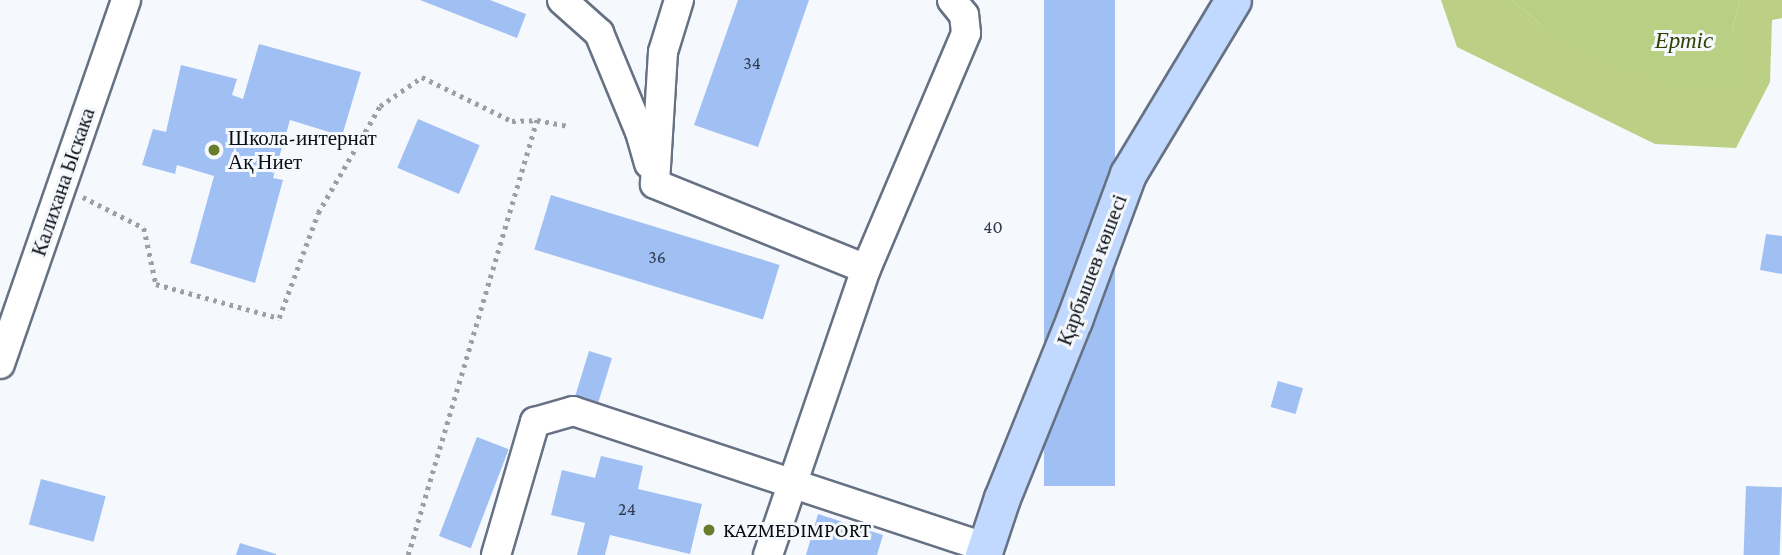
<!DOCTYPE html>
<meta charset="utf-8">
<style>
body{margin:0}
#map{position:relative;width:1782px;height:555px;overflow:hidden;background:#f5f8fc;font-family:"Crimson Pro",serif}
div>[style]{position:absolute}
[style*='--x']{left:calc(var(--x)*1px);top:calc(var(--y)*1px);width:calc(var(--w)*1px);rotate:calc(var(--a)*1deg)}
.forest>*{inset:0;background:#bbd084}
.water>*{inset:0;background:#b9cf83}
.building>*{inset:0;background:#a0c0f4;transform-origin:0 0}
.path>*{height:4.5px;margin-top:-2.25px;transform-origin:0;background:repeating-linear-gradient(90deg,#9c9fa4 0 3.5px,transparent 0 8.5px)}
.roads{filter:drop-shadow(2px 0 #667183) drop-shadow(-2px 0 #667183) drop-shadow(0 2px #667183) drop-shadow(0 -2px #667183)}
.minor>*{height:28px;margin:-14px;padding:0 14px;transform-origin:14px;border-radius:14px;background:#fff}
.major>*{height:35px;margin:-17.5px;padding:0 17.5px;transform-origin:17.5px;border-radius:17.5px;background:#c1d9fe}
.dots>*{width:19px;height:19px;translate:-50% -50%;box-sizing:border-box;border:4px solid #f5f8fc;border-radius:50%}
span{translate:-50% -50%;white-space:nowrap;text-align:center;line-height:1.15;-webkit-text-stroke:6px #f5f8fc;paint-order:stroke}
.number-label{font-size:18px;color:#2f3a4c}
.number-label span{-webkit-text-stroke-width:0}
.poi-label{font-size:21px;color:#090d14}
.left{translate:0 -50%;text-align:left}
.street-label{font-size:21px;color:#090d14}
.water-label{font-size:23px;color:#334005;font-style:italic}
</style>
<div id="map">
<div class="forest">
<div style="clip-path:polygon(1441px 0,1512px 0,1543px 26px,1731px 82px,1732px 30px,1740px 0,1782px 0,1782px 18px,1772px 20px,1770px 82px,1736px 148px,1655px 144px,1457px 47px)"></div>
</div>
<div class="water">
<div style="clip-path:polygon(1512px 0,1740px 0,1732px 30px,1732px 82px,1662px 81px,1543px 26px)"></div>
</div>
<div class="building">
<div style="clip-path:polygon(420px 0,490px 0,526px 14px,517px 38px)"></div>
<div style="clip-path:polygon(738px 0,809px 0,758px 147px,694px 125px)"></div>
<div style="left:1044px;top:0;width:71px;height:486px"></div>
<div style="clip-path:polygon(259px 44px,361px 72px,342px 136px,290px 120px,273px 178px,283px 180px,255px 283px,190px 263px,214px 176px,177px 165px,175px 174px,142px 165px,153px 129px,166px 132px,181px 65px,237px 79px,232px 95px,243px 99px)"></div>
<div style="left:418px;top:119px;width:67px;height:53px;rotate:23deg"></div>
<div style="left:551px;top:195px;width:239px;height:57px;rotate:17deg"></div>
<div style="clip-path:polygon(1766px 234px,1782px 236px,1782px 274px,1760px 270px)"></div>
<div style="left:589px;top:351px;width:24px;height:52px;rotate:17deg"></div>
<div style="left:1278px;top:381px;width:26px;height:27px;rotate:16deg"></div>
<div style="left:477px;top:437px;width:34px;height:106px;rotate:21deg"></div>
<div style="clip-path:polygon(601px 456px,643px 466px,638px 489px,702px 504px,690px 554px,610px 535px,605px 555px,577px 555px,585px 523px,551px 515px,562px 470px,595px 478px)"></div>
<div style="left:41px;top:479px;width:67px;height:47px;rotate:15deg"></div>
<div style="left:1746px;top:486px;width:36px;height:69px;rotate:2deg"></div>
<div style="clip-path:polygon(818px 514px,883px 535px,877px 555px,806px 555px)"></div>
<div style="clip-path:polygon(240px 543px,276px 554px,276px 555px,236px 555px)"></div>
</div>
<div class="path">
<div style="--x:83;--y:197;--w:68;--a:26.9"></div>
<div style="--x:144;--y:228;--w:57;--a:77.9"></div>
<div style="--x:156;--y:284;--w:128;--a:15.5"></div>
<div style="--x:279;--y:318;--w:112;--a:-69.6"></div>
<div style="--x:318;--y:213;--w:124;--a:-59.9"></div>
<div style="--x:380;--y:106;--w:51;--a:-34.6"></div>
<div style="--x:422;--y:77;--w:100;--a:26.1"></div>
<div style="--x:512;--y:121;--w:25;--a:-2"></div>
<div style="--x:408;--y:555;--w:454;--a:-73.5"></div>
<div style="--x:537;--y:120;--w:31;--a:11"></div>
</div>
<div class="roads">
<div class="minor">
<div style="--x:562;--y:0;--w:50;--a:41.7"></div>
<div style="--x:599;--y:33;--w:107;--a:67.5"></div>
<div style="--x:640;--y:132;--w:33;--a:74"></div>
<div style="--x:679;--y:0;--w:54;--a:107.1"></div>
<div style="--x:663;--y:52;--w:132;--a:93.5"></div>
<div style="--x:655;--y:184;--w:227;--a:21.9"></div>
<div style="--x:0;--y:364;--w:385;--a:-70.9"></div>
<div style="--x:496;--y:555;--w:139;--a:-73.7"></div>
<div style="--x:535;--y:422;--w:40;--a:-16"></div>
<div style="--x:573;--y:411;--w:434;--a:18.3"></div>
<div style="--x:768;--y:555;--w:302;--a:-71.1"></div>
<div style="--x:866;--y:269;--w:256;--a:-67"></div>
<div style="--x:966;--y:33;--w:18;--a:-96"></div>
<div style="--x:964;--y:15;--w:19;--a:-129"></div>
</div>
<div class="major">
<div style="--x:983;--y:555;--w:60;--a:-71.6"></div>
<div style="--x:1002;--y:498;--w:192;--a:-68"></div>
<div style="--x:1074;--y:320;--w:156;--a:-69.7"></div>
<div style="--x:1128;--y:174;--w:203;--a:-58.9"></div>
</div>
</div>
<div class="dots">
<div style="left:214px;top:150px;background:#687c2c"></div>
<div style="left:709px;top:530px;background:#687c2c"></div>
</div>
<div class="number-label">
<span style="left:752px;top:63px">34</span>
<span style="left:993px;top:227px">40</span>
<span style="left:657px;top:257px">36</span>
<span style="left:627px;top:509px">24</span>
</div>
<div class="poi-label">
<span class="left" style="left:228px;top:150px">Школа-интернат<br>Ақ Ниет</span>
<span class="left" style="left:723px;top:530px">KAZMEDIMPORT</span>
</div>
<div class="street-label">
<span style="left:63px;top:182px;rotate:-71deg">Калихана Ыскака</span>
<span style="left:1092px;top:270px;rotate:-69deg">Қарбышев көшесі</span>
</div>
<div class="water-label">
<span style="left:1684px;top:40px">Ертіс</span>
</div>
</div>
